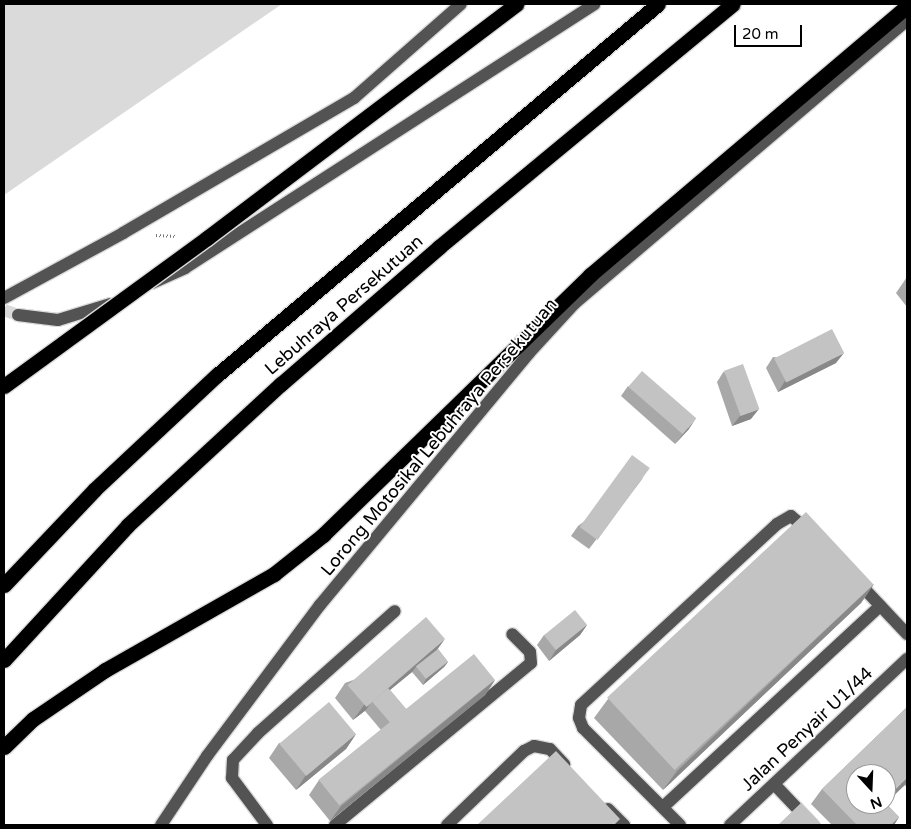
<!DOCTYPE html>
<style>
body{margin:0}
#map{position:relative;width:911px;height:829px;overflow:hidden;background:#fff;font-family:"Varela Round",sans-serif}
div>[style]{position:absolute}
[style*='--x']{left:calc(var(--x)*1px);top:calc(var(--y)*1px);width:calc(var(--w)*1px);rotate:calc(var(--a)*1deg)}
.green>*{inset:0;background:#dadada}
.minor-tunnel>*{height:12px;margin-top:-6px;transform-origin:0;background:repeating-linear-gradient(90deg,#d9d9d9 0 12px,transparent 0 18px)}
.path>*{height:3px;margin-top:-1.5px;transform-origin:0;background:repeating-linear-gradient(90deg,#757575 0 1px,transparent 0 3.5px)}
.roads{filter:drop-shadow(1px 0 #dbdbdb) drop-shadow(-1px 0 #dbdbdb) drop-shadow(0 1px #dbdbdb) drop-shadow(0 -1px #dbdbdb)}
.minor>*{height:12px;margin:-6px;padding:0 6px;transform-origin:6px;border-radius:6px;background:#535353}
.highway>*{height:15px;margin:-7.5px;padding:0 7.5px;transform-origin:7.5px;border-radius:7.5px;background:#000}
.bridges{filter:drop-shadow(1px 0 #dbdbdb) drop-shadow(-1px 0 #dbdbdb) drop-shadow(0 1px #dbdbdb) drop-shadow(0 -1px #dbdbdb)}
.highway-bridge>*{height:15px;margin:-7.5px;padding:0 7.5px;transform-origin:7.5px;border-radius:7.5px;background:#000}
.wall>*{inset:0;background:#a8a8a8}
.shaded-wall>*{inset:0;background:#888}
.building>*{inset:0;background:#c3c3c3;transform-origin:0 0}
span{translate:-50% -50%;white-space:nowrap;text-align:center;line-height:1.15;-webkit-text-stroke:4px #fff;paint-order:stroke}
.street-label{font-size:18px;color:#000}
.frame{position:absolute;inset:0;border:5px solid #000;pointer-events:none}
.north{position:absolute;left:846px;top:764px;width:50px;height:50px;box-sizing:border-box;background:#fff;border:1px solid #999;border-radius:50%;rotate:160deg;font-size:14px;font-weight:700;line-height:20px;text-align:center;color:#000}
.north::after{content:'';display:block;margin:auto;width:18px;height:22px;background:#000;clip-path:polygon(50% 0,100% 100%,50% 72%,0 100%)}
.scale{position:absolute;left:734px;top:25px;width:68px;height:22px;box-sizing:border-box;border:2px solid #000;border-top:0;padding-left:6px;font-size:15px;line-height:18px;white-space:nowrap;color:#000;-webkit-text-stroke:4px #fff;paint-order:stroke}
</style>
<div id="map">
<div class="green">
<div style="clip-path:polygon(4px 4px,282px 4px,4px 195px)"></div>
</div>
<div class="minor-tunnel">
<div style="--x:4;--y:310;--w:15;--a:20"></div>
</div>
<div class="path">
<div style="--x:156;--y:235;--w:21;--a:3"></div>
</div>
<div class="roads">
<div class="minor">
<div style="--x:152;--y:283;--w:36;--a:-24"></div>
<div style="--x:185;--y:268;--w:487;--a:-32.8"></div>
<div style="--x:4;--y:298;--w:136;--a:-28.6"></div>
<div style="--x:123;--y:233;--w:268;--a:-30.3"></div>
<div style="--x:354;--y:98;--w:142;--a:-41.3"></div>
<div style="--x:18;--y:315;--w:40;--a:7.1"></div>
<div style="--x:58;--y:320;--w:54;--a:-17.1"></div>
<div style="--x:857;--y:581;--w:73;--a:46.7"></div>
<div style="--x:774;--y:784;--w:57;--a:46.4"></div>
<div style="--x:663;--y:807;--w:296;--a:-42.8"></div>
<div style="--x:608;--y:809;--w:23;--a:45"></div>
<div style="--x:161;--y:825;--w:83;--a:-56.3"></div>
<div style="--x:207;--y:756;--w:189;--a:-53.2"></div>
<div style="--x:320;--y:605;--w:327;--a:-50.3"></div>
<div style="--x:529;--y:353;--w:68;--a:-47.4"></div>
<div style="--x:575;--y:303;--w:436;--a:-40.4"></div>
<div style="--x:267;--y:825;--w:59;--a:-126.7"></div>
<div style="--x:232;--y:778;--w:18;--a:-87"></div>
<div style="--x:233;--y:760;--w:37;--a:-47"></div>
<div style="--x:258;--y:733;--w:183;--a:-41.7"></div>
<div style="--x:335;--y:825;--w:254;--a:-39.6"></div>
<div style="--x:531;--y:663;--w:11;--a:-95"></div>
<div style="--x:530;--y:652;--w:25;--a:-135"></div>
<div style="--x:447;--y:825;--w:107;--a:-43.9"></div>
<div style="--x:524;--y:751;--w:11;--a:-27"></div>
<div style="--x:534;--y:746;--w:16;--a:11"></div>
<div style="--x:550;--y:749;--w:21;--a:47"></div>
<div style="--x:680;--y:825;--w:137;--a:-135"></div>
<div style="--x:583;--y:728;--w:11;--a:-112"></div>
<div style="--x:579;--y:718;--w:13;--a:-81"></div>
<div style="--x:581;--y:705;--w:267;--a:-42.7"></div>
<div style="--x:777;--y:524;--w:16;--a:-30"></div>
<div style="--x:791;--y:516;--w:23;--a:40"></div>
<div style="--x:730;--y:825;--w:243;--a:-43.2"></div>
</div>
<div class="highway">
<div style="--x:4;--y:585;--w:132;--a:-46.5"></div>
<div style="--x:95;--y:489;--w:167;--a:-43.1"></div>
<div style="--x:217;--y:375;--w:576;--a:-40.07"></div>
<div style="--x:4;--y:660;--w:183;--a:-47.4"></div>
<div style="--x:128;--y:525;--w:208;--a:-42.7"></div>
<div style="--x:281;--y:384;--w:209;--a:-40.9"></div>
<div style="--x:439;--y:247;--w:381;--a:-39.6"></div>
<div style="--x:4;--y:747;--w:40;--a:-44"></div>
<div style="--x:33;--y:719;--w:87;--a:-34.2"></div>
<div style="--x:105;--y:670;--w:194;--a:-29.6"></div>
<div style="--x:274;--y:574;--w:63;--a:-38.5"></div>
<div style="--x:323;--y:535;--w:373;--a:-44.2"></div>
<div style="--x:590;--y:275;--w:416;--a:-40.3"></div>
</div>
</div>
<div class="bridges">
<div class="highway-bridge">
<div style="--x:4;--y:386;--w:251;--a:-36.1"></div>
<div style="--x:207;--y:238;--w:388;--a:-37.1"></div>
</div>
</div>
<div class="wall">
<div style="clip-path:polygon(907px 277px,907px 307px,896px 293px)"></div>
<div style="clip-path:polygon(773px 357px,836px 363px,778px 392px,766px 368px)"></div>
<div style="clip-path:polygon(724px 371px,751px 419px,732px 426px,717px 382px)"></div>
<div style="clip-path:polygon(628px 386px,689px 429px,675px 444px,621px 396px)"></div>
<div style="clip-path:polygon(643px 478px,589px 549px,571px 536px,578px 526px)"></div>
<div style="clip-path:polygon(874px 584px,861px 603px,663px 790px,594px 718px,608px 699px)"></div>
<div style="clip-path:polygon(587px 625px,580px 635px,549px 661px,537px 645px,544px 635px)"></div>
<div style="clip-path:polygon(438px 649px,448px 662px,444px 667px,423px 685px,412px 672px,390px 690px,406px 709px,495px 680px,485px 695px,330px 821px,309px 795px,319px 780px,381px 730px,365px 711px,366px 710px,353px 720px,335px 698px,345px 683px)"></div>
<div style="clip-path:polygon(907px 707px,907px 788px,905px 785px,856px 774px,899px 817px,894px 825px,832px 825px,811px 804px,822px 789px)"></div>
<div style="clip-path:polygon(356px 734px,346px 749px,296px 790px,269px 758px,279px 743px)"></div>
</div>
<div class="shaded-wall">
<div style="clip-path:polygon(844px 353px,836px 363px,778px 392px,785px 381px)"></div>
<div style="clip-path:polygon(759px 409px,751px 419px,732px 426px,740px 416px)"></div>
<div style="clip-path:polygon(696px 418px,689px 429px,675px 444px,683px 434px)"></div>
<div style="clip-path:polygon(874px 584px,861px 603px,663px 790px,677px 771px)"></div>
<div style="clip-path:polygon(587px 625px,580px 635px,549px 661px,556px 650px)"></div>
<div style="clip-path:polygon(445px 639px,434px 654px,416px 667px,412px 672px,374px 703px,372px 701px,366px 710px,353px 720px,364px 705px)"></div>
<div style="clip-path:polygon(448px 662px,444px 667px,423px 685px,426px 679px)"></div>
<div style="clip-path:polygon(495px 680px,485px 695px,330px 821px,341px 806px)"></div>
<div style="clip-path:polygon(356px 734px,346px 749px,296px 790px,306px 775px)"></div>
<div style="clip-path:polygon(907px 778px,907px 781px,905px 785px,886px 803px,886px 798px)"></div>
<div style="clip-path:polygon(899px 817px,894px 825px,891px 825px)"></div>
</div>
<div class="building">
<div style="left:832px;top:329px;width:27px;height:65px;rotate:63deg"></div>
<div style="left:743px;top:364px;width:48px;height:20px;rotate:70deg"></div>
<div style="left:642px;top:371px;width:72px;height:21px;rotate:41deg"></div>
<div style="left:632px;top:455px;width:22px;height:89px;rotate:36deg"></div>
<div style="left:806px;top:512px;width:99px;height:272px;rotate:47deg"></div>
<div style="left:575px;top:610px;width:19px;height:40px;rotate:51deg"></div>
<div style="left:426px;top:617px;width:29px;height:104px;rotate:49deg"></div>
<div style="left:438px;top:649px;width:16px;height:28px;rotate:52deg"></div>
<div style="left:474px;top:654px;width:33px;height:200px;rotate:51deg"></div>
<div style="left:388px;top:688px;width:28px;height:21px;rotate:49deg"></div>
<div style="left:329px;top:702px;width:42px;height:65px;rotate:50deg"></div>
<div style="clip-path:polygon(907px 707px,907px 778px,886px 798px,886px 774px,856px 774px,856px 804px,886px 804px,886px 803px,899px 817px,891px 825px,857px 825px,822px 789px)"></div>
<div style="clip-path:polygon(556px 751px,620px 819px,614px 825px,477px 825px)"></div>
<div style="clip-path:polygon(801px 803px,822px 825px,778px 825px)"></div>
</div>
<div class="street-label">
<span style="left:344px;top:305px;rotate:-41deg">Lebuhraya Persekutuan</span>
<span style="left:439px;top:437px;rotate:-50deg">Lorong Motosikal Lebuhraya Persekutuan</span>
<span style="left:807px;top:729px;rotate:-43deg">Jalan Penyair U1/44</span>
</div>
<div class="frame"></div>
<div class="north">N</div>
<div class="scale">20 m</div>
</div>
